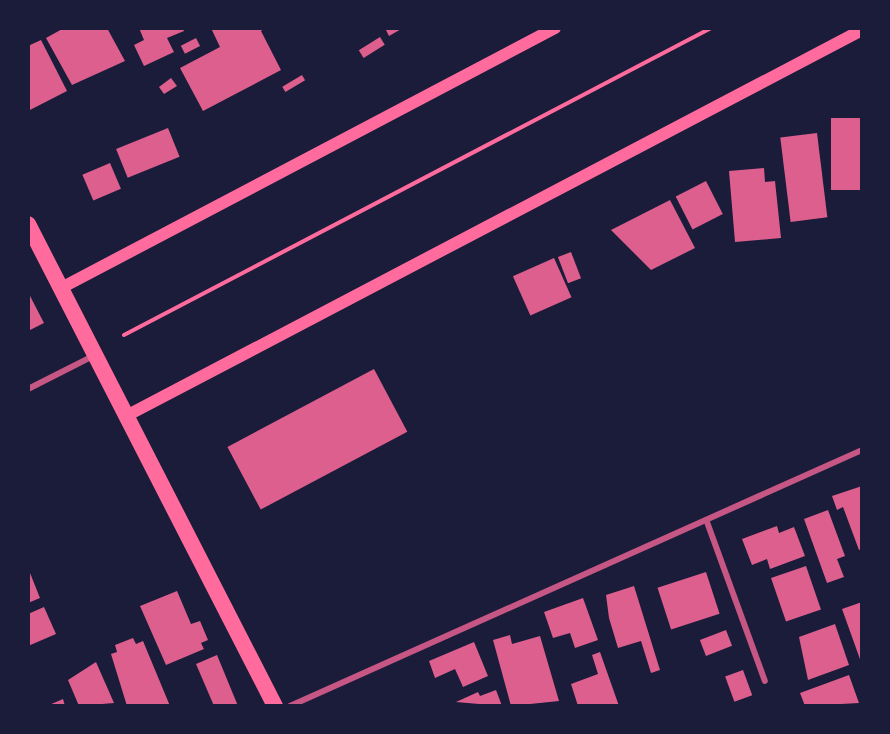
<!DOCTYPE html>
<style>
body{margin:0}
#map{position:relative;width:890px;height:734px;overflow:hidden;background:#1b1b3a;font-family:"Asap Condensed",sans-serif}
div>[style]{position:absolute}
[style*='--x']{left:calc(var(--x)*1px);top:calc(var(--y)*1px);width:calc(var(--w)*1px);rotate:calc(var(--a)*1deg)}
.building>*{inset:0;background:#dd5f8e;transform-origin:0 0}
.path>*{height:4px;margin:-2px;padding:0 2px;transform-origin:2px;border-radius:2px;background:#ff6b9d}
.minor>*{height:6px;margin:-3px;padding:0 3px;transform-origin:3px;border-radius:3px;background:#c65784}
.secondary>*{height:12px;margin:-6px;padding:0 6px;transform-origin:6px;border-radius:6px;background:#ff6b9d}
.trunk>*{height:16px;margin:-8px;padding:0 8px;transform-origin:8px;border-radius:8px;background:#ff6b9d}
span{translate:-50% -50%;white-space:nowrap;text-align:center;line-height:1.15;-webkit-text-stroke:5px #1b1b3a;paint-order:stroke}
.frame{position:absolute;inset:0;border:30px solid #1b1b3a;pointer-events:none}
</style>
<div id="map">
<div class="building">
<div style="clip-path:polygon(64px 28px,107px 28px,125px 61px,72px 85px,46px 38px)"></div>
<div style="clip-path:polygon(139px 28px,183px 28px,184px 31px,167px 38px,174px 52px,144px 66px,134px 45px,144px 40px)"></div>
<div style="clip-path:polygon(211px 28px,265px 28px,261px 31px,281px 70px,203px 111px,180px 68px,220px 47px)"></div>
<div style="clip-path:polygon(385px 28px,403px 28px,389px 36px)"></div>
<div style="left:380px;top:37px;width:9px;height:25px;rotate:58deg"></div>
<div style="left:196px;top:38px;width:9px;height:17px;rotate:63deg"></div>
<div style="clip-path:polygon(41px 40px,67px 91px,28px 111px,28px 46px)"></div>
<div style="left:302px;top:75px;width:6px;height:23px;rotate:59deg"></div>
<div style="clip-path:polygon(171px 78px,177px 86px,164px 94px,159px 87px)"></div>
<div style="left:862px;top:118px;width:72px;height:31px;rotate:90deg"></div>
<div style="left:168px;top:128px;width:31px;height:56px;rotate:68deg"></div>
<div style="left:817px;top:133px;width:85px;height:37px;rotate:83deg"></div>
<div style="left:110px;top:163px;width:28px;height:30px;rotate:67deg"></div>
<div style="clip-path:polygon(764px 168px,765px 182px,775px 181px,781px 238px,735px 242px,729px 171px)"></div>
<div style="left:706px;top:181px;width:37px;height:34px;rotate:63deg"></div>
<div style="clip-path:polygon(670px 200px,695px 248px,651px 270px,611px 230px)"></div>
<div style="left:571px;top:252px;width:28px;height:14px;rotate:69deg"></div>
<div style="left:554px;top:258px;width:43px;height:45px;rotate:66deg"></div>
<div style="clip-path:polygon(28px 292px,44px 323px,28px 331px)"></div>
<div style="left:374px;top:369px;width:71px;height:166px;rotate:62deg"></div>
<div style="clip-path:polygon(862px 486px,862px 549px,859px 550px,843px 507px,837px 510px,832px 496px)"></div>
<div style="clip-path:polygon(828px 510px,845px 556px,837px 559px,844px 577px,827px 583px,804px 519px)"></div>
<div style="clip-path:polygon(777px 526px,779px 533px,794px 527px,805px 556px,770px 569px,767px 559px,752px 565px,742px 539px)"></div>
<div style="left:806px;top:566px;width:46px;height:37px;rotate:71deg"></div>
<div style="clip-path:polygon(28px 568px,40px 598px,28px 603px)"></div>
<div style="left:706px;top:572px;width:44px;height:51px;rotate:72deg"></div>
<div style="clip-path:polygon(634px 586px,660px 670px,651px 673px,641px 641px,618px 648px,609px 618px,606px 595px)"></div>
<div style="clip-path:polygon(177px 591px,191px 624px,200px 621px,208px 640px,201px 643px,204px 649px,166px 665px,140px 606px)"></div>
<div style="clip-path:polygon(583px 598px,598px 640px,575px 648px,570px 633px,553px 638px,544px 612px)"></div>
<div style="clip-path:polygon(862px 602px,862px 662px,861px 662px,842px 609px)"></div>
<div style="clip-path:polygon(44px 607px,56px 634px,28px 646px,28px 614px)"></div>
<div style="clip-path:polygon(835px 624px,849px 665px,808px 680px,799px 637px)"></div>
<div style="left:726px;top:630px;width:17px;height:28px;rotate:69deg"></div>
<div style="clip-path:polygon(510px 635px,512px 644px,540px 636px,559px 701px,511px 706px,493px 640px)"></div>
<div style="clip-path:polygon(133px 638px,136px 644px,143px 641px,170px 706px,127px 706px,111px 654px,117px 652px,115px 645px)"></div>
<div style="clip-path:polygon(474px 642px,488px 676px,463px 687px,455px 669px,435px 678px,429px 661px)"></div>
<div style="clip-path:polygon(600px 652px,619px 706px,578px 706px,571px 684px,598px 674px,592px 655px)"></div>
<div style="clip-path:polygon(217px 655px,238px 706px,214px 706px,196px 664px)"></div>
<div style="clip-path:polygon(96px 662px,114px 703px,79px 706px,68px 680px)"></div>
<div style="left:743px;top:670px;width:27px;height:19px;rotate:70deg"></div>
<div style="clip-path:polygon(849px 675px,859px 703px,805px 706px,800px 693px)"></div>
<div style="clip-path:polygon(496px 690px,502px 706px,456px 702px,478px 692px,480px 696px)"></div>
<div style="clip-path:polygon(63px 699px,65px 706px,49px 706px,49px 705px)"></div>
</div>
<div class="path">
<div style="--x:124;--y:335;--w:662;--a:-27.61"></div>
</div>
<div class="minor">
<div style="--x:28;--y:389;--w:75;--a:-26.9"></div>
<div style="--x:707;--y:522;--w:169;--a:70"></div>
<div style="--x:290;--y:706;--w:627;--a:-24.11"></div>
</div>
<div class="secondary">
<div style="--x:63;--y:287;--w:556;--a:-27.76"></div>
<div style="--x:128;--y:415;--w:829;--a:-27.68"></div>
</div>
<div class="trunk">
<div style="--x:28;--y:224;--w:542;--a:62.87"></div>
</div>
<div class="frame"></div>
</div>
